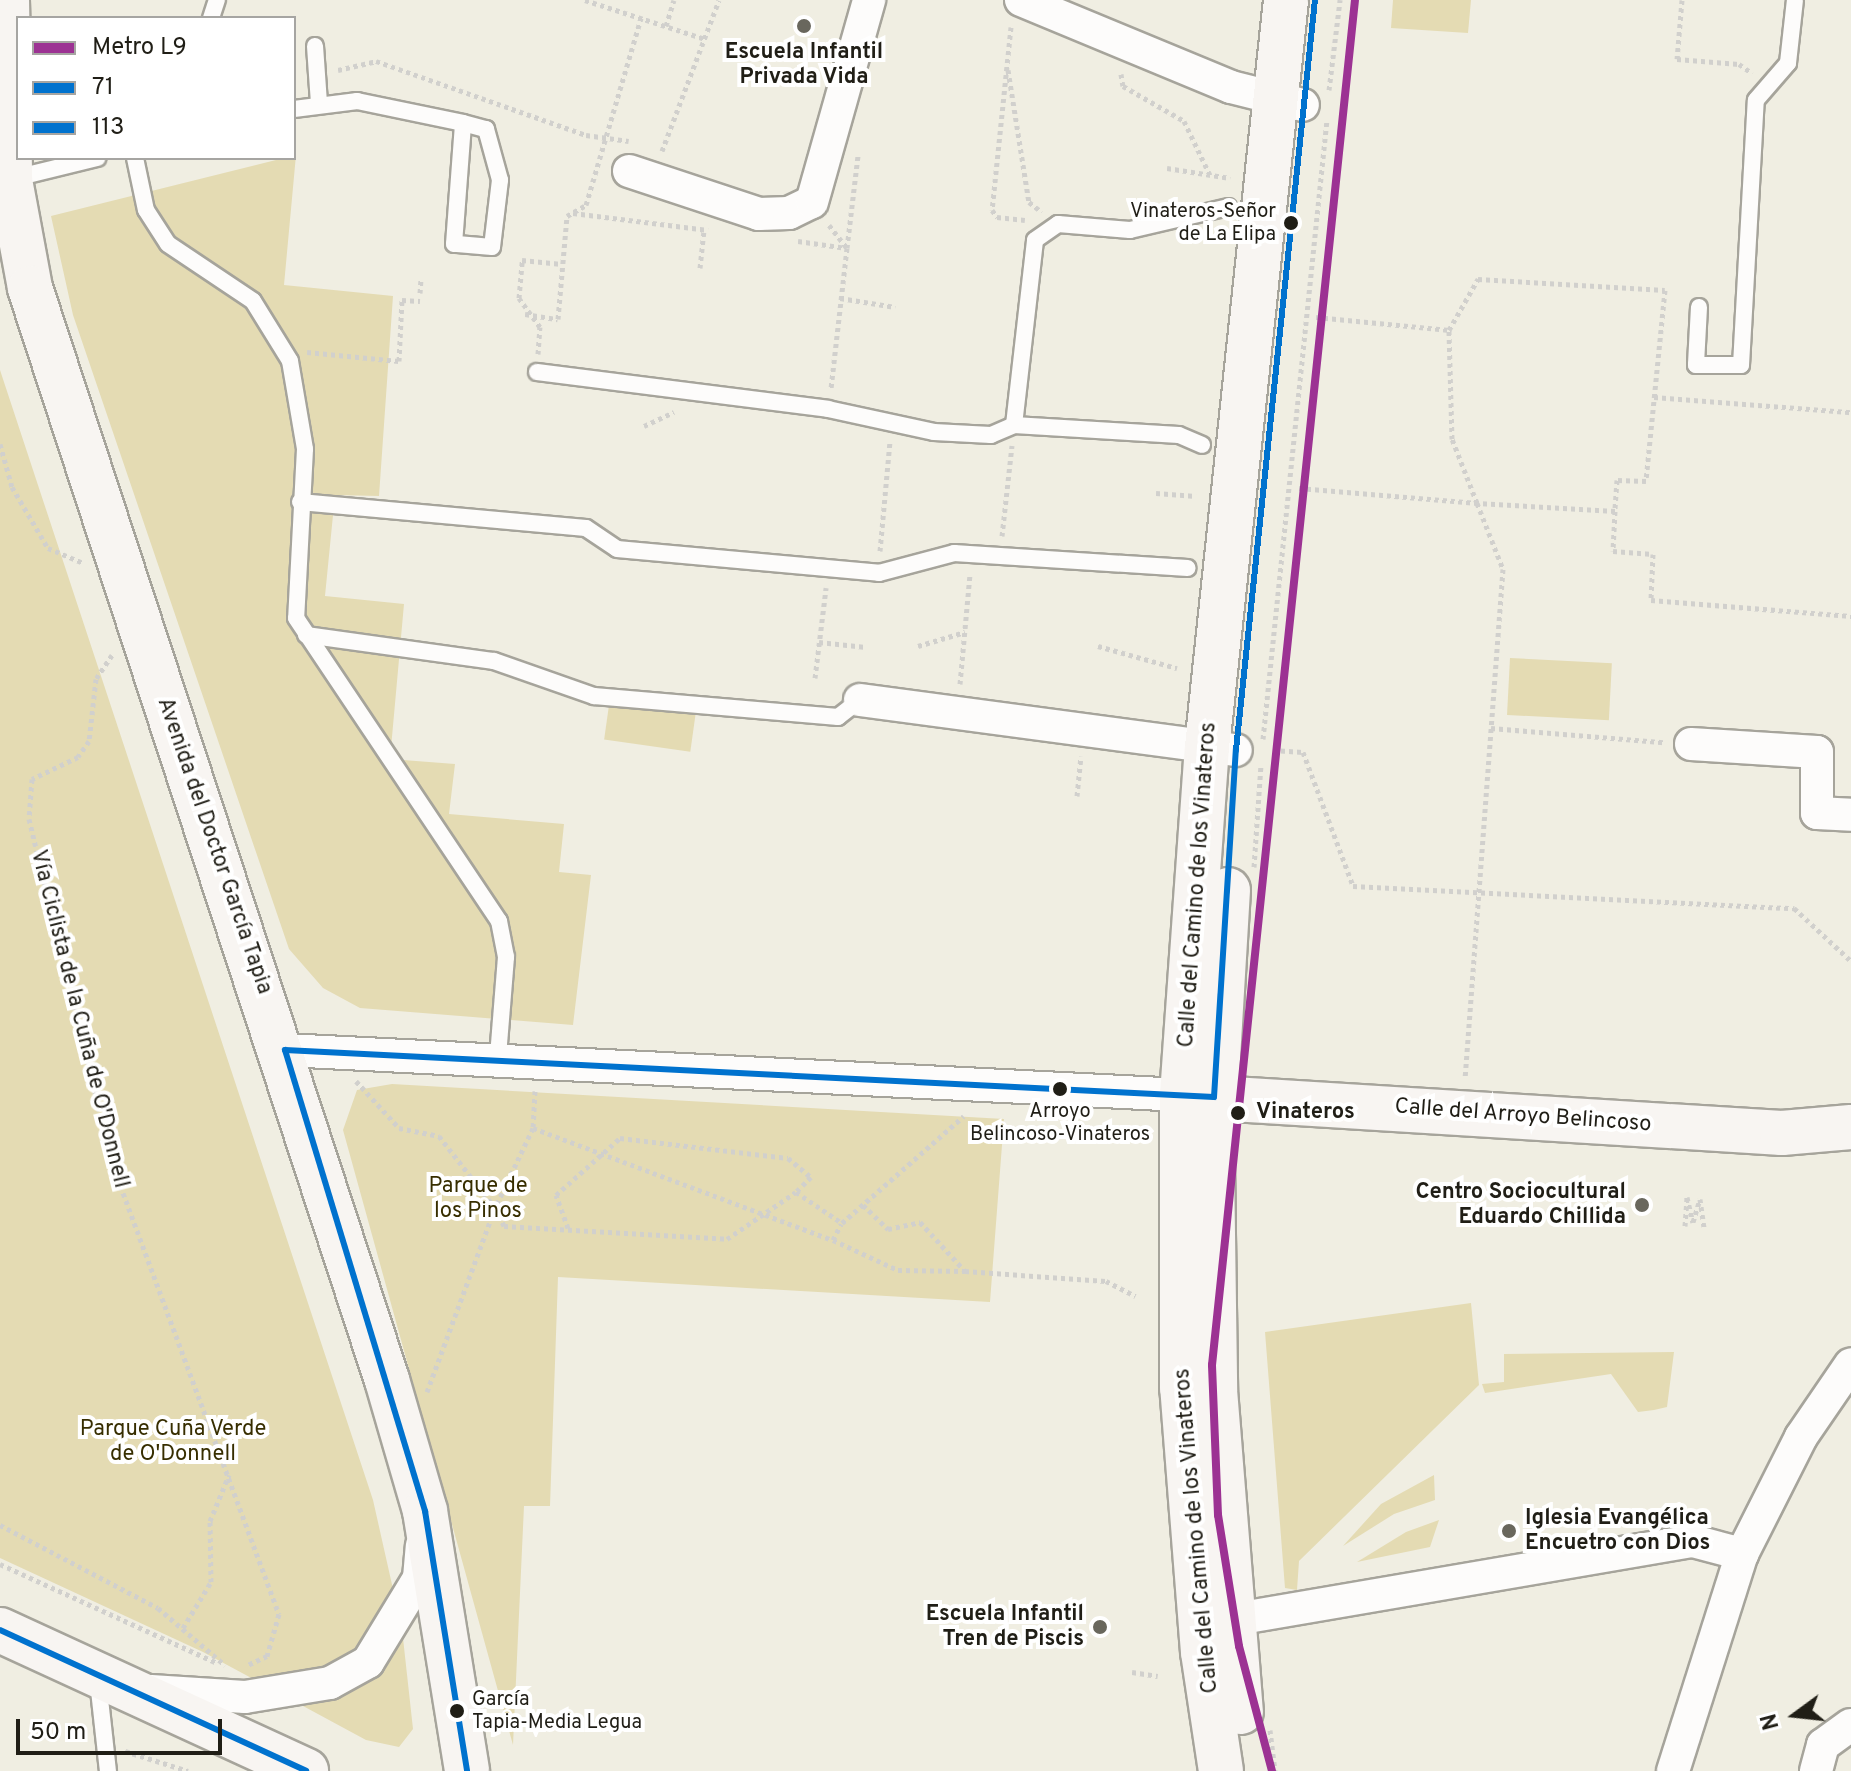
<!DOCTYPE html>
<meta charset="utf-8">
<style>
body{margin:0}
#map{position:relative;width:1851px;height:1771px;overflow:hidden;background:#f0eee2;font-family:Overpass,sans-serif}
div>[style]{position:absolute}
[style*='--x']{left:calc(var(--x)*1px);top:calc(var(--y)*1px);width:calc(var(--w)*1px);rotate:calc(var(--a)*1deg)}
.green>*{inset:0;background:#e4dbb3;transform-origin:0 0}
.path>*{height:5px;margin-top:-2.5px;transform-origin:0;background:repeating-linear-gradient(90deg,#d1d0cd 0 4px,transparent 0 8px)}
.roads{filter:drop-shadow(2px 0 #a6a49b) drop-shadow(-2px 0 #a6a49b) drop-shadow(0 2px #a6a49b) drop-shadow(0 -2px #a6a49b)}
.lane>*{height:16px;margin:-8px;padding:0 8px;transform-origin:8px;border-radius:8px;background:#fdfcfb}
.street>*{height:32px;margin:-16px;padding:0 16px;transform-origin:16px;border-radius:16px;background:#fdfcfb}
.secondary>*{height:44px;margin:-22px;padding:0 22px;transform-origin:22px;border-radius:22px;background:#f8f5f2}
.bus-1>*{height:6px;margin:-3px;padding:0 3px;transform-origin:3px;border-radius:3px;background:#0072ce}
.bus-2>*{height:6px;margin:-3px;padding:0 3px;transform-origin:3px;border-radius:3px;background:#0072ce}
.metro-1>*{height:8px;margin:-4px;padding:0 4px;transform-origin:4px;border-radius:4px;background:#9c3293}
.dots>*{width:22px;height:22px;translate:-50% -50%;box-sizing:border-box;border:4px solid #fff;border-radius:50%}
span{translate:-50% -50%;white-space:nowrap;text-align:center;line-height:1.15;-webkit-text-stroke:8px #fff;paint-order:stroke}
.bus-label{font-size:20px;color:#201e16}
.right{translate:-100% -50%;text-align:right}
.left{translate:0 -50%;text-align:left}
.poi-label{font-size:22px;color:#201e16;font-weight:700}
.street-label{font-size:22px;color:#201e16}
.stop-label{font-size:22px;color:#201e16;font-weight:700}
.park-label{font-size:22px;color:#372e00}
.legend{position:absolute;left:16px;top:16px;width:280px;height:144px;box-sizing:border-box;background:#fff;border:2px solid #a6a5a2;margin:0;padding:10px 14px;list-style:none;font-size:24px;color:#201e16}
.legend li{display:flex;align-items:center;gap:16px;height:40px}
.legend b{width:40px;border:2px solid #a6a5a2}
.north{position:absolute;left:1755px;top:1675px;width:80px;height:80px;-webkit-text-stroke:6px #fff;paint-order:stroke;rotate:255deg;font-size:22px;font-weight:700;line-height:32px;text-align:center;color:#201e16}
.north::after{content:'';display:block;margin:auto;width:28px;height:36px;background:#201e16;clip-path:polygon(50% 0,100% 100%,50% 72%,0 100%)}
.scale{position:absolute;left:16px;top:1719px;width:206px;height:36px;box-sizing:border-box;border:4px solid #201e16;border-top:0;padding-left:10px;font-size:24px;line-height:28px;white-space:nowrap;color:#201e16;-webkit-text-stroke:6px #fff;paint-order:stroke}
</style>
<div id="map">
<div class="green">
<div style="clip-path:polygon(1393px 0,1471px 0,1468px 33px,1391px 28px)"></div>
<div style="clip-path:polygon(296px 155px,284px 285px,393px 296px,379px 496px,335px 495px,325px 596px,404px 604px,390px 759px,455px 764px,449px 814px,564px 824px,559px 872px,591px 875px,573px 1025px,360px 1008px,323px 988px,289px 949px,73px 315px,51px 216px)"></div>
<div style="clip-path:polygon(0 370px,373px 1500px,402px 1629px,413px 1729px,399px 1747px,366px 1740px,203px 1652px,0 1558px)"></div>
<div style="left:1510px;top:658px;width:102px;height:57px;rotate:3deg"></div>
<div style="left:610px;top:698px;width:87px;height:42px;rotate:8deg"></div>
<div style="clip-path:polygon(392px 1084px,1004px 1119px,990px 1302px,558px 1277px,550px 1506px,524px 1506px,513px 1745px,343px 1130px,357px 1090px)"></div>
<div style="clip-path:polygon(1471px 1303px,1479px 1385px,1299px 1561px,1297px 1590px,1285px 1588px,1265px 1332px)"></div>
<div style="clip-path:polygon(1674px 1352px,1667px 1407px,1654px 1410px,1638px 1412px,1611px 1374px,1485px 1393px,1482px 1384px,1504px 1382px,1504px 1354px)"></div>
<div style="clip-path:polygon(1434px 1475px,1435px 1500px,1394px 1514px,1343px 1546px,1381px 1504px)"></div>
<div style="clip-path:polygon(1439px 1520px,1430px 1547px,1357px 1562px,1406px 1532px)"></div>
</div>
<div class="path">
<div style="--x:585;--y:0;--w:126;--a:18"></div>
<div style="--x:1682;--y:0;--w:59;--a:94.8"></div>
<div style="--x:1677;--y:59;--w:62;--a:4.6"></div>
<div style="--x:1739;--y:64;--w:16;--a:35"></div>
<div style="--x:666;--y:26;--w:27;--a:-73"></div>
<div style="--x:1011;--y:27;--w:184;--a:95.9"></div>
<div style="--x:992;--y:210;--w:9;--a:54"></div>
<div style="--x:997;--y:217;--w:28;--a:6"></div>
<div style="--x:338;--y:70;--w:39;--a:-13"></div>
<div style="--x:376;--y:61;--w:223;--a:19.4"></div>
<div style="--x:586;--y:135;--w:43;--a:7.9"></div>
<div style="--x:1008;--y:70;--w:134;--a:81"></div>
<div style="--x:1029;--y:202;--w:16;--a:38"></div>
<div style="--x:1121;--y:74;--w:12;--a:81"></div>
<div style="--x:1123;--y:86;--w:70;--a:29.8"></div>
<div style="--x:1184;--y:121;--w:60;--a:64.3"></div>
<div style="--x:1329;--y:90;--w:91;--a:-83"></div>
<div style="--x:662;--y:151;--w:161;--a:-69.3"></div>
<div style="--x:1167;--y:168;--w:64;--a:9"></div>
<div style="--x:573;--y:213;--w:136;--a:7.2"></div>
<div style="--x:829;--y:225;--w:29;--a:52"></div>
<div style="--x:847;--y:248;--w:141;--a:96.5"></div>
<div style="--x:798;--y:241;--w:49;--a:8.1"></div>
<div style="--x:847;--y:248;--w:93;--a:-83.2"></div>
<div style="--x:700;--y:268;--w:38;--a:-84"></div>
<div style="--x:1478;--y:279;--w:187;--a:3.4"></div>
<div style="--x:1665;--y:290;--w:192;--a:95.7"></div>
<div style="--x:1646;--y:481;--w:29;--a:-178"></div>
<div style="--x:1617;--y:480;--w:31;--a:94"></div>
<div style="--x:1615;--y:511;--w:138;--a:-176.7"></div>
<div style="--x:1477;--y:503;--w:69;--a:-111.3"></div>
<div style="--x:1452;--y:439;--w:109;--a:-91.6"></div>
<div style="--x:1449;--y:330;--w:59;--a:-60.4"></div>
<div style="--x:420;--y:293;--w:13;--a:-86"></div>
<div style="--x:840;--y:298;--w:56;--a:9.3"></div>
<div style="--x:525;--y:314;--w:33;--a:9"></div>
<div style="--x:558;--y:319;--w:103;--a:-85"></div>
<div style="--x:567;--y:216;--w:22;--a:-30"></div>
<div style="--x:586;--y:205;--w:195;--a:-73.6"></div>
<div style="--x:1316;--y:317;--w:134;--a:5.6"></div>
<div style="--x:307;--y:352;--w:92;--a:5.6"></div>
<div style="--x:399;--y:361;--w:61;--a:-87.2"></div>
<div style="--x:402;--y:300;--w:18;--a:3"></div>
<div style="--x:538;--y:354;--w:27;--a:-86"></div>
<div style="--x:540;--y:327;--w:36;--a:-126"></div>
<div style="--x:519;--y:298;--w:38;--a:-85"></div>
<div style="--x:522;--y:260;--w:40;--a:5.7"></div>
<div style="--x:1654;--y:397;--w:198;--a:4.4"></div>
<div style="--x:644;--y:426;--w:33;--a:-25"></div>
<div style="--x:0;--y:444;--w:45;--a:74.4"></div>
<div style="--x:12;--y:487;--w:71;--a:59.5"></div>
<div style="--x:48;--y:548;--w:39;--a:23"></div>
<div style="--x:1299;--y:488;--w:179;--a:4.8"></div>
<div style="--x:1477;--y:503;--w:71;--a:68.5"></div>
<div style="--x:1503;--y:569;--w:511;--a:94.26"></div>
<div style="--x:1156;--y:493;--w:40;--a:4.3"></div>
<div style="--x:1615;--y:511;--w:40;--a:92.9"></div>
<div style="--x:1613;--y:551;--w:40;--a:4.3"></div>
<div style="--x:1653;--y:554;--w:46;--a:92.5"></div>
<div style="--x:1651;--y:600;--w:201;--a:4.6"></div>
<div style="--x:1002;--y:536;--w:91;--a:-83.7"></div>
<div style="--x:880;--y:551;--w:109;--a:-84.8"></div>
<div style="--x:819;--y:642;--w:47;--a:6.1"></div>
<div style="--x:918;--y:646;--w:49;--a:-16.6"></div>
<div style="--x:1098;--y:646;--w:82;--a:15.6"></div>
<div style="--x:112;--y:655;--w:29;--a:124"></div>
<div style="--x:96;--y:679;--w:62;--a:96.4"></div>
<div style="--x:89;--y:741;--w:19;--a:125"></div>
<div style="--x:78;--y:757;--w:51;--a:154.4"></div>
<div style="--x:32;--y:779;--w:40;--a:94.3"></div>
<div style="--x:29;--y:819;--w:354;--a:76.4"></div>
<div style="--x:112;--y:1163;--w:481;--a:69.7"></div>
<div style="--x:279;--y:1614;--w:44;--a:105.9"></div>
<div style="--x:267;--y:1656;--w:23;--a:155"></div>
<div style="--x:815;--y:678;--w:91;--a:-83"></div>
<div style="--x:960;--y:684;--w:109;--a:-84.8"></div>
<div style="--x:1491;--y:728;--w:173;--a:4.7"></div>
<div style="--x:1263;--y:739;--w:622;--a:-84.1"></div>
<div style="--x:1273;--y:750;--w:30;--a:4"></div>
<div style="--x:1303;--y:752;--w:143;--a:69.5"></div>
<div style="--x:1353;--y:886;--w:442;--a:2.9"></div>
<div style="--x:1794;--y:908;--w:78;--a:42.9"></div>
<div style="--x:1077;--y:796;--w:40;--a:-84.3"></div>
<div style="--x:1254;--y:867;--w:102;--a:-86.1"></div>
<div style="--x:356;--y:1081;--w:64;--a:47.5"></div>
<div style="--x:399;--y:1128;--w:41;--a:11.3"></div>
<div style="--x:439;--y:1136;--w:91;--a:52.1"></div>
<div style="--x:495;--y:1208;--w:196;--a:110.3"></div>
<div style="--x:535;--y:1091;--w:37;--a:93"></div>
<div style="--x:533;--y:1128;--w:89;--a:115.4"></div>
<div style="--x:495;--y:1208;--w:20;--a:63"></div>
<div style="--x:504;--y:1226;--w:223;--a:3.3"></div>
<div style="--x:727;--y:1239;--w:83;--a:-34.3"></div>
<div style="--x:796;--y:1192;--w:55;--a:34"></div>
<div style="--x:842;--y:1223;--w:162;--a:-41.3"></div>
<div style="--x:533;--y:1128;--w:320;--a:20.5"></div>
<div style="--x:833;--y:1240;--w:18;--a:-63"></div>
<div style="--x:863;--y:1205;--w:35;--a:44"></div>
<div style="--x:888;--y:1229;--w:33;--a:-12"></div>
<div style="--x:920;--y:1222;--w:67;--a:47.4"></div>
<div style="--x:965;--y:1271;--w:141;--a:4.1"></div>
<div style="--x:1106;--y:1281;--w:33;--a:27"></div>
<div style="--x:1685;--y:1226;--w:29;--a:-86"></div>
<div style="--x:1687;--y:1197;--w:26;--a:77"></div>
<div style="--x:1693;--y:1222;--w:24;--a:-73"></div>
<div style="--x:1700;--y:1199;--w:28;--a:82"></div>
<div style="--x:568;--y:1228;--w:35;--a:-110"></div>
<div style="--x:556;--y:1195;--w:86;--a:-41.7"></div>
<div style="--x:620;--y:1138;--w:169;--a:6.8"></div>
<div style="--x:788;--y:1158;--w:30;--a:40"></div>
<div style="--x:811;--y:1177;--w:21;--a:135"></div>
<div style="--x:833;--y:1240;--w:72;--a:24.8"></div>
<div style="--x:898;--y:1270;--w:67;--a:0.9"></div>
<div style="--x:0;--y:1525;--w:178;--a:27.7"></div>
<div style="--x:158;--y:1608;--w:88;--a:40.4"></div>
<div style="--x:0;--y:1564;--w:239;--a:24.5"></div>
<div style="--x:183;--y:1628;--w:54;--a:-58.7"></div>
<div style="--x:211;--y:1582;--w:61;--a:-90.9"></div>
<div style="--x:210;--y:1521;--w:50;--a:-67.6"></div>
<div style="--x:1132;--y:1672;--w:26;--a:9"></div>
<div style="--x:1270;--y:1730;--w:41;--a:83"></div>
<div style="--x:125;--y:1751;--w:66;--a:17.6"></div>
</div>
<div class="roads">
<div class="lane">
<div style="--x:211;--y:18;--w:19;--a:-72"></div>
<div style="--x:315;--y:46;--w:57;--a:86"></div>
<div style="--x:294;--y:109;--w:64;--a:-7.2"></div>
<div style="--x:357;--y:101;--w:108;--a:11.7"></div>
<div style="--x:463;--y:123;--w:24;--a:15"></div>
<div style="--x:486;--y:129;--w:53;--a:74.6"></div>
<div style="--x:500;--y:180;--w:67;--a:96.8"></div>
<div style="--x:492;--y:247;--w:38;--a:-175"></div>
<div style="--x:454;--y:244;--w:121;--a:-85.7"></div>
<div style="--x:135;--y:158;--w:53;--a:78.1"></div>
<div style="--x:146;--y:210;--w:40;--a:57.1"></div>
<div style="--x:168;--y:244;--w:102;--a:33.8"></div>
<div style="--x:253;--y:301;--w:70;--a:58.3"></div>
<div style="--x:290;--y:361;--w:89;--a:80.3"></div>
<div style="--x:305;--y:449;--w:169;--a:93"></div>
<div style="--x:296;--y:618;--w:365;--a:56.2"></div>
<div style="--x:499;--y:921;--w:37;--a:79"></div>
<div style="--x:506;--y:957;--w:99;--a:94.6"></div>
<div style="--x:11;--y:179;--w:89;--a:-13.7"></div>
<div style="--x:1699;--y:307;--w:58;--a:93"></div>
<div style="--x:1696;--y:365;--w:45;--a:0"></div>
<div style="--x:1741;--y:365;--w:265;--a:-86.8"></div>
<div style="--x:1756;--y:100;--w:49;--a:-49.1"></div>
<div style="--x:1788;--y:63;--w:63;--a:-83.7"></div>
<div style="--x:537;--y:372;--w:293;--a:7.2"></div>
<div style="--x:828;--y:409;--w:108;--a:12.2"></div>
<div style="--x:934;--y:432;--w:57;--a:3"></div>
<div style="--x:991;--y:435;--w:25;--a:-23"></div>
<div style="--x:1014;--y:425;--w:165;--a:3.5"></div>
<div style="--x:1179;--y:435;--w:25;--a:23"></div>
<div style="--x:1014;--y:425;--w:186;--a:-83.5"></div>
<div style="--x:1035;--y:240;--w:28;--a:-35"></div>
<div style="--x:1058;--y:224;--w:72;--a:4.8"></div>
<div style="--x:1130;--y:230;--w:101;--a:-13.2"></div>
<div style="--x:300;--y:502;--w:287;--a:5.2"></div>
<div style="--x:586;--y:528;--w:37;--a:34"></div>
<div style="--x:617;--y:549;--w:263;--a:5.2"></div>
<div style="--x:879;--y:573;--w:78;--a:-14.9"></div>
<div style="--x:954;--y:553;--w:234;--a:3.7"></div>
<div style="--x:306;--y:635;--w:190;--a:7.9"></div>
<div style="--x:494;--y:661;--w:106;--a:19.3"></div>
<div style="--x:594;--y:696;--w:245;--a:4.9"></div>
<div style="--x:838;--y:717;--w:28;--a:-38"></div>
<div style="--x:98;--y:1681;--w:91;--a:83.7"></div>
</div>
<div class="street">
<div style="--x:1021;--y:0;--w:227;--a:22.5"></div>
<div style="--x:1231;--y:87;--w:74;--a:14"></div>
<div style="--x:629;--y:171;--w:137;--a:18.3"></div>
<div style="--x:759;--y:214;--w:30;--a:-2"></div>
<div style="--x:789;--y:213;--w:25;--a:-26"></div>
<div style="--x:812;--y:202;--w:210;--a:-74.2"></div>
<div style="--x:860;--y:700;--w:379;--a:7.6"></div>
<div style="--x:1691;--y:744;--w:126;--a:3.6"></div>
<div style="--x:1817;--y:752;--w:61;--a:90"></div>
<div style="--x:1817;--y:813;--w:34;--a:3"></div>
<div style="--x:285;--y:1050;--w:898;--a:2.87"></div>
<div style="--x:1230;--y:1620;--w:470;--a:-9.7"></div>
<div style="--x:1693;--y:1541;--w:51;--a:14.9"></div>
<div style="--x:151;--y:1691;--w:94;--a:3.7"></div>
<div style="--x:245;--y:1697;--w:86;--a:-9.4"></div>
<div style="--x:330;--y:1683;--w:43;--a:-28.9"></div>
<div style="--x:368;--y:1662;--w:98;--a:-58.7"></div>
<div style="--x:419;--y:1578;--w:32;--a:-85"></div>
<div style="--x:1673;--y:1771;--w:228;--a:-72.4"></div>
<div style="--x:1742;--y:1554;--w:131;--a:-63.2"></div>
<div style="--x:1801;--y:1437;--w:88;--a:-55.6"></div>
<div style="--x:1816;--y:1771;--w:27;--a:-75"></div>
<div style="--x:1823;--y:1745;--w:34;--a:-36"></div>
</div>
<div class="secondary">
<div style="--x:7;--y:0;--w:180;--a:89"></div>
<div style="--x:10;--y:180;--w:110;--a:79.5"></div>
<div style="--x:30;--y:288;--w:1149;--a:71.9"></div>
<div style="--x:387;--y:1380;--w:136;--a:73.8"></div>
<div style="--x:425;--y:1511;--w:263;--a:80.8"></div>
<div style="--x:1228;--y:890;--w:272;--a:93.4"></div>
<div style="--x:1212;--y:1162;--w:228;--a:89.2"></div>
<div style="--x:1215;--y:1390;--w:323;--a:85.4"></div>
<div style="--x:1184;--y:1096;--w:599;--a:3.54"></div>
<div style="--x:1782;--y:1133;--w:69;--a:-5"></div>
<div style="--x:0;--y:1630;--w:337;--a:24.7"></div>
<div style="--x:1221;--y:1771;--w:120;--a:-98.6"></div>
<div style="--x:1203;--y:1652;--w:265;--a:-94.5"></div>
<div style="--x:1182;--y:1388;--w:293;--a:-90"></div>
<div style="--x:1182;--y:1095;--w:349;--a:-85.9"></div>
<div style="--x:1207;--y:747;--w:751;--a:-83.96"></div>
</div>
</div>
<div class="bus-1">
<div style="--x:285;--y:1050;--w:930;--a:2.9"></div>
<div style="--x:1214;--y:1097;--w:348;--a:-86.4"></div>
<div style="--x:1236;--y:750;--w:754;--a:-83.99"></div>
<div style="--x:285;--y:1050;--w:482;--a:73.1"></div>
<div style="--x:425;--y:1511;--w:263;--a:80.8"></div>
</div>
<div class="bus-2">
<div style="--x:0;--y:1630;--w:337;--a:24.7"></div>
</div>
<div class="metro-1">
<div style="--x:1272;--y:1771;--w:129;--a:-104.8"></div>
<div style="--x:1239;--y:1646;--w:133;--a:-99.1"></div>
<div style="--x:1218;--y:1515;--w:150;--a:-92.3"></div>
<div style="--x:1212;--y:1365;--w:1372;--a:-84.02"></div>
</div>
<div class="dots">
<div style="left:804px;top:26px;background:#69675d"></div>
<div style="left:1291px;top:223px;background:#201e16"></div>
<div style="left:1060px;top:1089px;background:#201e16"></div>
<div style="left:1238px;top:1113px;background:#201e16"></div>
<div style="left:1642px;top:1205px;background:#69675d"></div>
<div style="left:1509px;top:1531px;background:#69675d"></div>
<div style="left:1100px;top:1627px;background:#69675d"></div>
<div style="left:457px;top:1711px;background:#201e16"></div>
</div>
<div class="bus-label">
<span class="right" style="left:1276px;top:224px">Vinateros-Señor<br>de La Elipa</span>
<span style="left:1060px;top:1124px">Arroyo<br>Belincoso-Vinateros</span>
<span class="left" style="left:472px;top:1712px">García<br>Tapia-Media Legua</span>
</div>
<div class="poi-label">
<span style="left:804px;top:65px">Escuela Infantil<br>Privada Vida</span>
<span class="right" style="left:1626px;top:1205px">Centro Sociocultural<br>Eduardo Chillida</span>
<span class="left" style="left:1525px;top:1531px">Iglesia Evangélica<br>Encuetro con Dios</span>
<span class="right" style="left:1084px;top:1627px">Escuela Infantil<br>Tren de Piscis</span>
</div>
<div class="street-label">
<span style="left:214px;top:846px;rotate:71deg">Avenida del Doctor García Tapia</span>
<span style="left:1198px;top:885px;rotate:-86deg">Calle del Camino de los Vinateros</span>
<span style="left:79px;top:1019px;rotate:76deg">Vía Ciclista de la Cuña de O'Donnell</span>
<span style="left:1523px;top:1116px;rotate:4deg">Calle del Arroyo Belincoso</span>
<span style="left:1197px;top:1531px;rotate:-95deg">Calle del Camino de los Vinateros</span>
</div>
<div class="stop-label">
<span class="left" style="left:1256px;top:1113px">Vinateros</span>
</div>
<div class="park-label">
<span style="left:478px;top:1199px">Parque de<br>los Pinos</span>
<span style="left:173px;top:1442px">Parque Cuña Verde<br>de O'Donnell</span>
</div>
<ul class="legend">
<li><b style="height:10px;background:#9c3293"></b>Metro L9</li>
<li><b style="height:10px;background:#0072ce"></b>71</li>
<li><b style="height:10px;background:#0072ce"></b>113</li>
</ul>
<div class="north">N</div>
<div class="scale">50 m</div>
</div>
